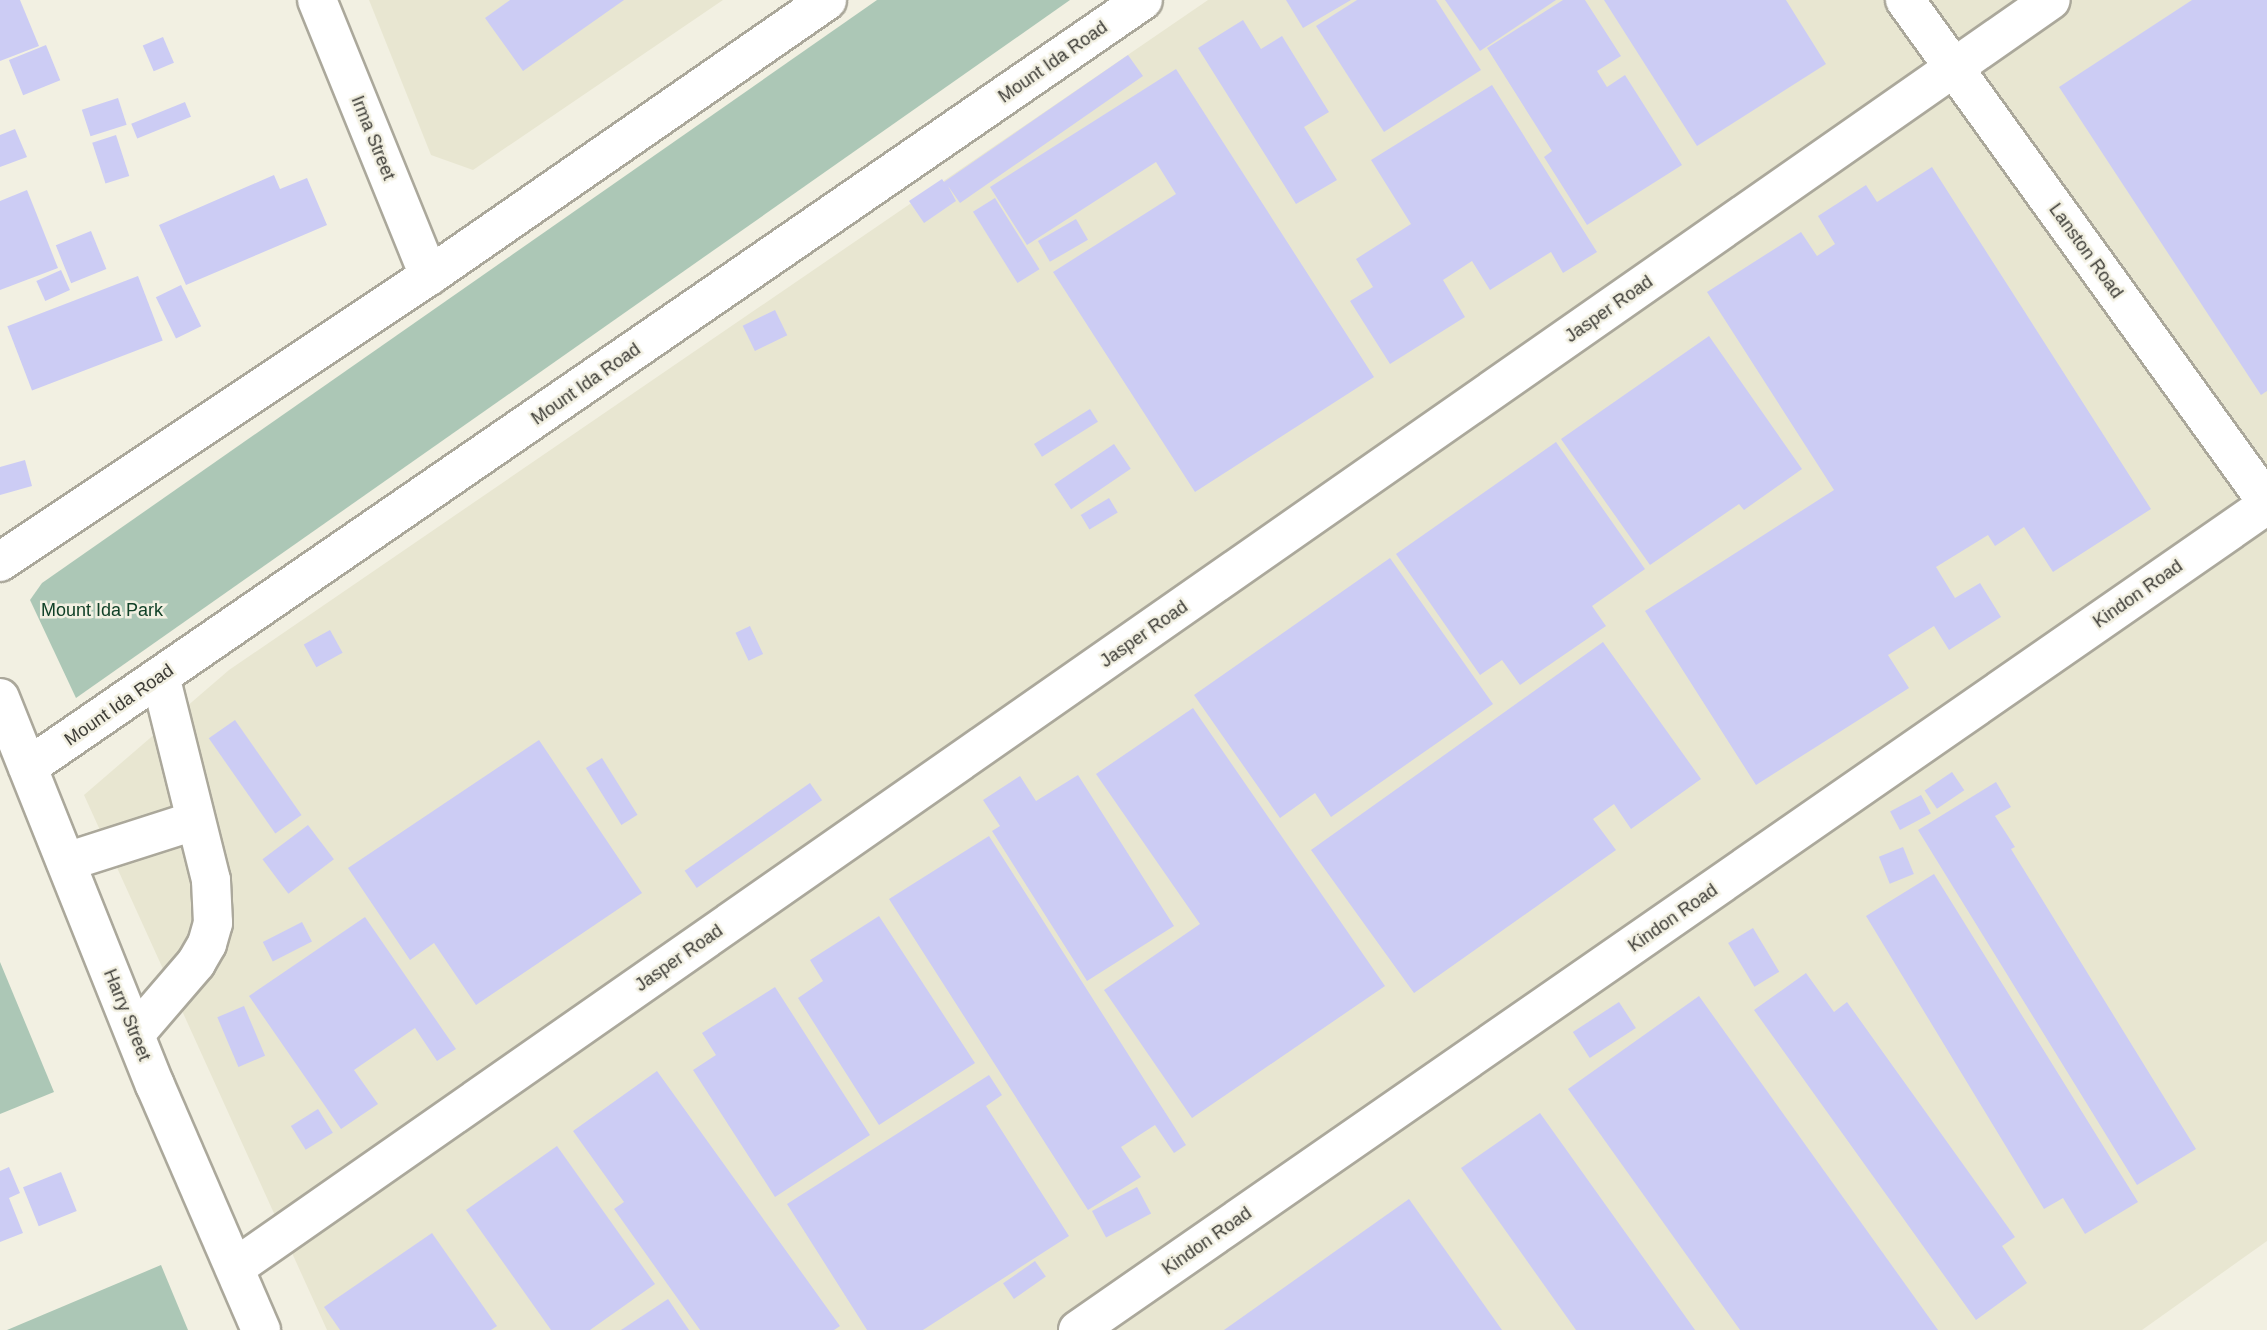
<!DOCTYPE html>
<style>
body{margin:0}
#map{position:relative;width:2267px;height:1330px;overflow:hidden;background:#f2f0e2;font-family:Arial,sans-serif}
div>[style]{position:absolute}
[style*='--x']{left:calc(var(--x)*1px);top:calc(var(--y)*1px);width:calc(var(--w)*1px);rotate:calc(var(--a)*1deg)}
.built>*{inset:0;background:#e8e6d1}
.green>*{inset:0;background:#acc7b6}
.building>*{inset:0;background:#ccccf4;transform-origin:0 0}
.roads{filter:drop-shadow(2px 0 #aba89b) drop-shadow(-2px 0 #aba89b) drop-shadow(0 2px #aba89b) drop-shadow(0 -2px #aba89b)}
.minor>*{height:38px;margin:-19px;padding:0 19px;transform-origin:19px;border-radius:19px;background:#fff}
span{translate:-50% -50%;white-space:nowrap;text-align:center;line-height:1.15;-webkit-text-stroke:5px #f2f0e2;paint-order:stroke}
.street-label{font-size:18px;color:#3d3c37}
.park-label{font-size:18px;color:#104027}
</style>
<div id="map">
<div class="built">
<div style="clip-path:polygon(369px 0,723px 0,473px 170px,431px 155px)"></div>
<div style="clip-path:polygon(1208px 0,2267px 0,2267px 1241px,2142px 1330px,327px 1330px,84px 795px,229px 670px)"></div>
</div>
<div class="green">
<div style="clip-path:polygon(877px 0,1070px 0,76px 698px,30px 600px,42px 583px)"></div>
<div style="clip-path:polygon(0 962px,54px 1092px,0 1114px)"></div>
<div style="clip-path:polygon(161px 1265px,188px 1330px,7px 1330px)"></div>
</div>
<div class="building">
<div style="clip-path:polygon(0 0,20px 0,39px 46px,0 61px)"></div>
<div style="clip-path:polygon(510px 0,624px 0,523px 71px,485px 18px)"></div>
<div style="clip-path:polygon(1286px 0,1351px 0,1303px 28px)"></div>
<div style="clip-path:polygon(1357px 0,1436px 0,1481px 70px,1384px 132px,1316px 26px)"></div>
<div style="clip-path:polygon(1445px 0,1556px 0,1480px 51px)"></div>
<div style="clip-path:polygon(1563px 0,1585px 0,1621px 56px,1597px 71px,1607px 87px,1625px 75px,1682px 165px,1587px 225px,1544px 157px,1552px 151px,1487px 48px)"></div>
<div style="clip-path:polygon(1604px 0,1786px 0,1826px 64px,1697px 146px)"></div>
<div style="clip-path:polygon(2192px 0,2267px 0,2267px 391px,2261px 395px,2059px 87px)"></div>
<div style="clip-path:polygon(1243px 20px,1261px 49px,1282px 36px,1329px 112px,1304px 127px,1337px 180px,1296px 204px,1198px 48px)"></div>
<div style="left:163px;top:37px;width:28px;height:22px;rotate:67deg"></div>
<div style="left:46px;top:45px;width:38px;height:40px;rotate:68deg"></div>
<div style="clip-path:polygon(1128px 55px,1143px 76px,960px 203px,948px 186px,956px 201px,924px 223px,909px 201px,942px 179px,944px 182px)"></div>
<div style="clip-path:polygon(1176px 69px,1374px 377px,1195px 492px,1053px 272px,1176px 194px,1156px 162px,1027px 245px,990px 187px)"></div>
<div style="clip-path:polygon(1492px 85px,1597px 252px,1563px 273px,1551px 252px,1490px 290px,1472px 261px,1443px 280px,1465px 317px,1390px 364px,1350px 301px,1373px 287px,1356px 259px,1411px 224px,1371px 160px)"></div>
<div style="left:118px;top:98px;width:28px;height:38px;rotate:72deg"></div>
<div style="left:185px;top:102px;width:16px;height:58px;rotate:68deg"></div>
<div style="clip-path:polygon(15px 129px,27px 157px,0 167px,0 135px)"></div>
<div style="left:116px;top:135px;width:43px;height:25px;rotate:72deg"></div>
<div style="clip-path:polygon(1932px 167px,2151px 509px,2053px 572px,2024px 527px,1995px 546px,1988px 535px,1936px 567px,1955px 598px,1980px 583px,2001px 617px,1949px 650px,1934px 626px,1888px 655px,1909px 688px,1756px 785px,1645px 611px,1834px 490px,1707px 292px,1801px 232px,1817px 256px,1835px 244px,1818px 216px,1866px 185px,1877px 202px)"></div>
<div style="clip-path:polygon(274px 175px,280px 189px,307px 178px,327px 225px,186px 285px,159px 225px)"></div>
<div style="clip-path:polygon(27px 190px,58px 268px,0 290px,0 201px)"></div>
<div style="left:995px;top:198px;width:84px;height:26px;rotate:58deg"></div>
<div style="left:1076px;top:219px;width:24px;height:44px;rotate:60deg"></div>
<div style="left:91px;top:231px;width:41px;height:38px;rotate:68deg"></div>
<div style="left:61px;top:270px;width:22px;height:27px;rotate:66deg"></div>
<div style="left:138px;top:276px;width:69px;height:140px;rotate:69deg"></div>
<div style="left:181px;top:285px;width:46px;height:28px;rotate:64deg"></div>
<div style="left:775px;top:310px;width:28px;height:36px;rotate:64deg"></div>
<div style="clip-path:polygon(1709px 336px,1802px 469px,1744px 510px,1739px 504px,1650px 565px,1561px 439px)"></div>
<div style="left:1090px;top:409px;width:15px;height:66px;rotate:58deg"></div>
<div style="clip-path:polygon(1556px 442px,1645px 569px,1592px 606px,1606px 626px,1520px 685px,1502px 660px,1480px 675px,1396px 554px)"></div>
<div style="left:1114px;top:444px;width:30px;height:72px;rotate:56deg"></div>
<div style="clip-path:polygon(25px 460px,32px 486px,0 495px,0 467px)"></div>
<div style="left:1109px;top:498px;width:17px;height:33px;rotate:59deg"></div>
<div style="clip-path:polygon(1390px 558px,1493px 704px,1331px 817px,1315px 793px,1280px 818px,1194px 695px)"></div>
<div style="left:750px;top:626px;width:31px;height:16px;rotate:65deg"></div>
<div style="left:330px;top:630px;width:26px;height:30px;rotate:61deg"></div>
<div style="clip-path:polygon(1603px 642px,1701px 779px,1631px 829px,1614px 804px,1593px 819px,1616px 850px,1414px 993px,1311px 850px)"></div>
<div style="clip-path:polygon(1193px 708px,1385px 986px,1192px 1118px,1104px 990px,1200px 924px,1096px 774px)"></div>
<div style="left:235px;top:720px;width:116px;height:32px;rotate:55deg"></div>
<div style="clip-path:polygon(539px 740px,642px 893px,476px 1005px,434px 943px,410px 960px,348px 868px)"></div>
<div style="left:602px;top:758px;width:67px;height:19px;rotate:58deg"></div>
<div style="left:1952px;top:772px;width:22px;height:33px;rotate:56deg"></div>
<div style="clip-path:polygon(1078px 775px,1174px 926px,1087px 981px,992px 831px,1000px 826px,983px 800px,1020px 776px,1036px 801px)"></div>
<div style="clip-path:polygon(1996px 782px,2011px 807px,1995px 816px,2015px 847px,2011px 849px,2196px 1149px,2137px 1185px,1918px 830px)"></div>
<div style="left:810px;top:783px;width:21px;height:153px;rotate:55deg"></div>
<div style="left:1921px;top:795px;width:21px;height:35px;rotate:62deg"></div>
<div style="left:308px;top:825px;width:43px;height:57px;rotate:53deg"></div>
<div style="clip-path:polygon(989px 836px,1186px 1145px,1174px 1153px,1155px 1125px,1121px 1147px,1141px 1177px,1088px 1210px,889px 899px)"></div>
<div style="left:1903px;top:847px;width:29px;height:26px;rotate:68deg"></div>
<div style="clip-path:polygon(1934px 874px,2138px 1202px,2085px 1234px,2063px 1198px,2044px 1209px,1866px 916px)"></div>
<div style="clip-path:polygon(879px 916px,975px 1063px,879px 1125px,798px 998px,823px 981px,810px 960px)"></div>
<div style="clip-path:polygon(365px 917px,456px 1049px,437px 1061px,415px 1028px,354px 1070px,378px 1104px,341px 1129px,249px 996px)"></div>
<div style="left:302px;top:922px;width:22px;height:44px;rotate:63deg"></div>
<div style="left:1753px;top:928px;width:51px;height:29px;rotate:59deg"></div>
<div style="clip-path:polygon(1806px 973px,1834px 1012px,1847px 1002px,2015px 1237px,2002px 1246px,2027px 1283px,1976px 1320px,1754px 1010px)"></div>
<div style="clip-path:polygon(775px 987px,870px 1135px,775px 1197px,693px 1070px,716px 1055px,702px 1033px)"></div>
<div style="clip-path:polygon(1699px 996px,1938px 1330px,1740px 1330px,1568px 1089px)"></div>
<div style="left:1619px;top:1002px;width:31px;height:55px;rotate:57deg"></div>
<div style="left:244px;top:1006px;width:54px;height:29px;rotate:67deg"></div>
<div style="clip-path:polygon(657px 1071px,840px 1326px,834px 1330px,700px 1330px,614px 1209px,624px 1202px,573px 1131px)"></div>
<div style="clip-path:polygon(989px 1075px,1002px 1095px,986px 1106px,1069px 1236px,923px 1330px,867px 1330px,787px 1204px)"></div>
<div style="left:318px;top:1109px;width:28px;height:32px;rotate:58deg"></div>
<div style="clip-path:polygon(1540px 1113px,1695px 1330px,1576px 1330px,1461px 1168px)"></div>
<div style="clip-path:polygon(557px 1146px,655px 1284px,590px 1330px,551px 1330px,466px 1210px)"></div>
<div style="clip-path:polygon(9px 1167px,20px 1193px,9px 1198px,23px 1233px,0 1242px,0 1171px)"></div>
<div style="left:61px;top:1172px;width:42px;height:41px;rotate:68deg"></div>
<div style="left:1137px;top:1187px;width:30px;height:51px;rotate:62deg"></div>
<div style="clip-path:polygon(1409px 1199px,1502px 1330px,1224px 1330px)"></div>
<div style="clip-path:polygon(432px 1233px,497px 1326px,491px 1330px,340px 1330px,324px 1307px)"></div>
<div style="left:1035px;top:1261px;width:19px;height:39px;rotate:55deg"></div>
<div style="clip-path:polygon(668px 1299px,689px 1330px,621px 1330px)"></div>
</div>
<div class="roads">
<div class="minor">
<div style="--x:317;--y:0;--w:298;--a:67.9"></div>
<div style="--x:1905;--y:0;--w:619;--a:54.2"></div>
<div style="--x:0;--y:562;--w:516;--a:-33.69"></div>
<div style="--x:429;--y:276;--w:484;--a:-34.7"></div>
<div style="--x:0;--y:698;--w:417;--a:68.2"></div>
<div style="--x:155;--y:1085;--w:267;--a:66.6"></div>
<div style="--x:28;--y:767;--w:1353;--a:-34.52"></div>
<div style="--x:66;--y:862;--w:134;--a:-17.8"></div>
<div style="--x:135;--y:1034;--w:94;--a:-49.3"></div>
<div style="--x:196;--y:963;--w:22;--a:-60"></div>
<div style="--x:207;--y:944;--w:22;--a:-74"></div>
<div style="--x:213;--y:923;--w:43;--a:-92.7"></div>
<div style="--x:211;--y:880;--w:210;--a:-104"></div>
<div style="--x:236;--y:1267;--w:2213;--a:-34.92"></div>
<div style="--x:1078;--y:1330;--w:1447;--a:-34.76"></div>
</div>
</div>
<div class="street-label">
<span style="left:1053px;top:62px;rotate:-35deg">Mount Ida Road</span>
<span style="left:373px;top:138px;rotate:68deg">Irma Street</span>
<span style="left:2086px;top:251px;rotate:54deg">Lanston Road</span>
<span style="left:1609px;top:309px;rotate:-35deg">Jasper Road</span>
<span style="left:586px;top:384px;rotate:-35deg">Mount Ida Road</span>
<span style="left:2138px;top:594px;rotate:-35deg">Kindon Road</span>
<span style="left:1144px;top:634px;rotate:-35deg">Jasper Road</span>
<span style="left:119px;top:705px;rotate:-35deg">Mount Ida Road</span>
<span style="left:1673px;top:918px;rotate:-35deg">Kindon Road</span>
<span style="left:679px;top:958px;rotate:-35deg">Jasper Road</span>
<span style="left:127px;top:1015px;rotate:68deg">Harry Street</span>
<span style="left:1207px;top:1241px;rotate:-35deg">Kindon Road</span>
</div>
<div class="park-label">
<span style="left:102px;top:610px">Mount Ida Park</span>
</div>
</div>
